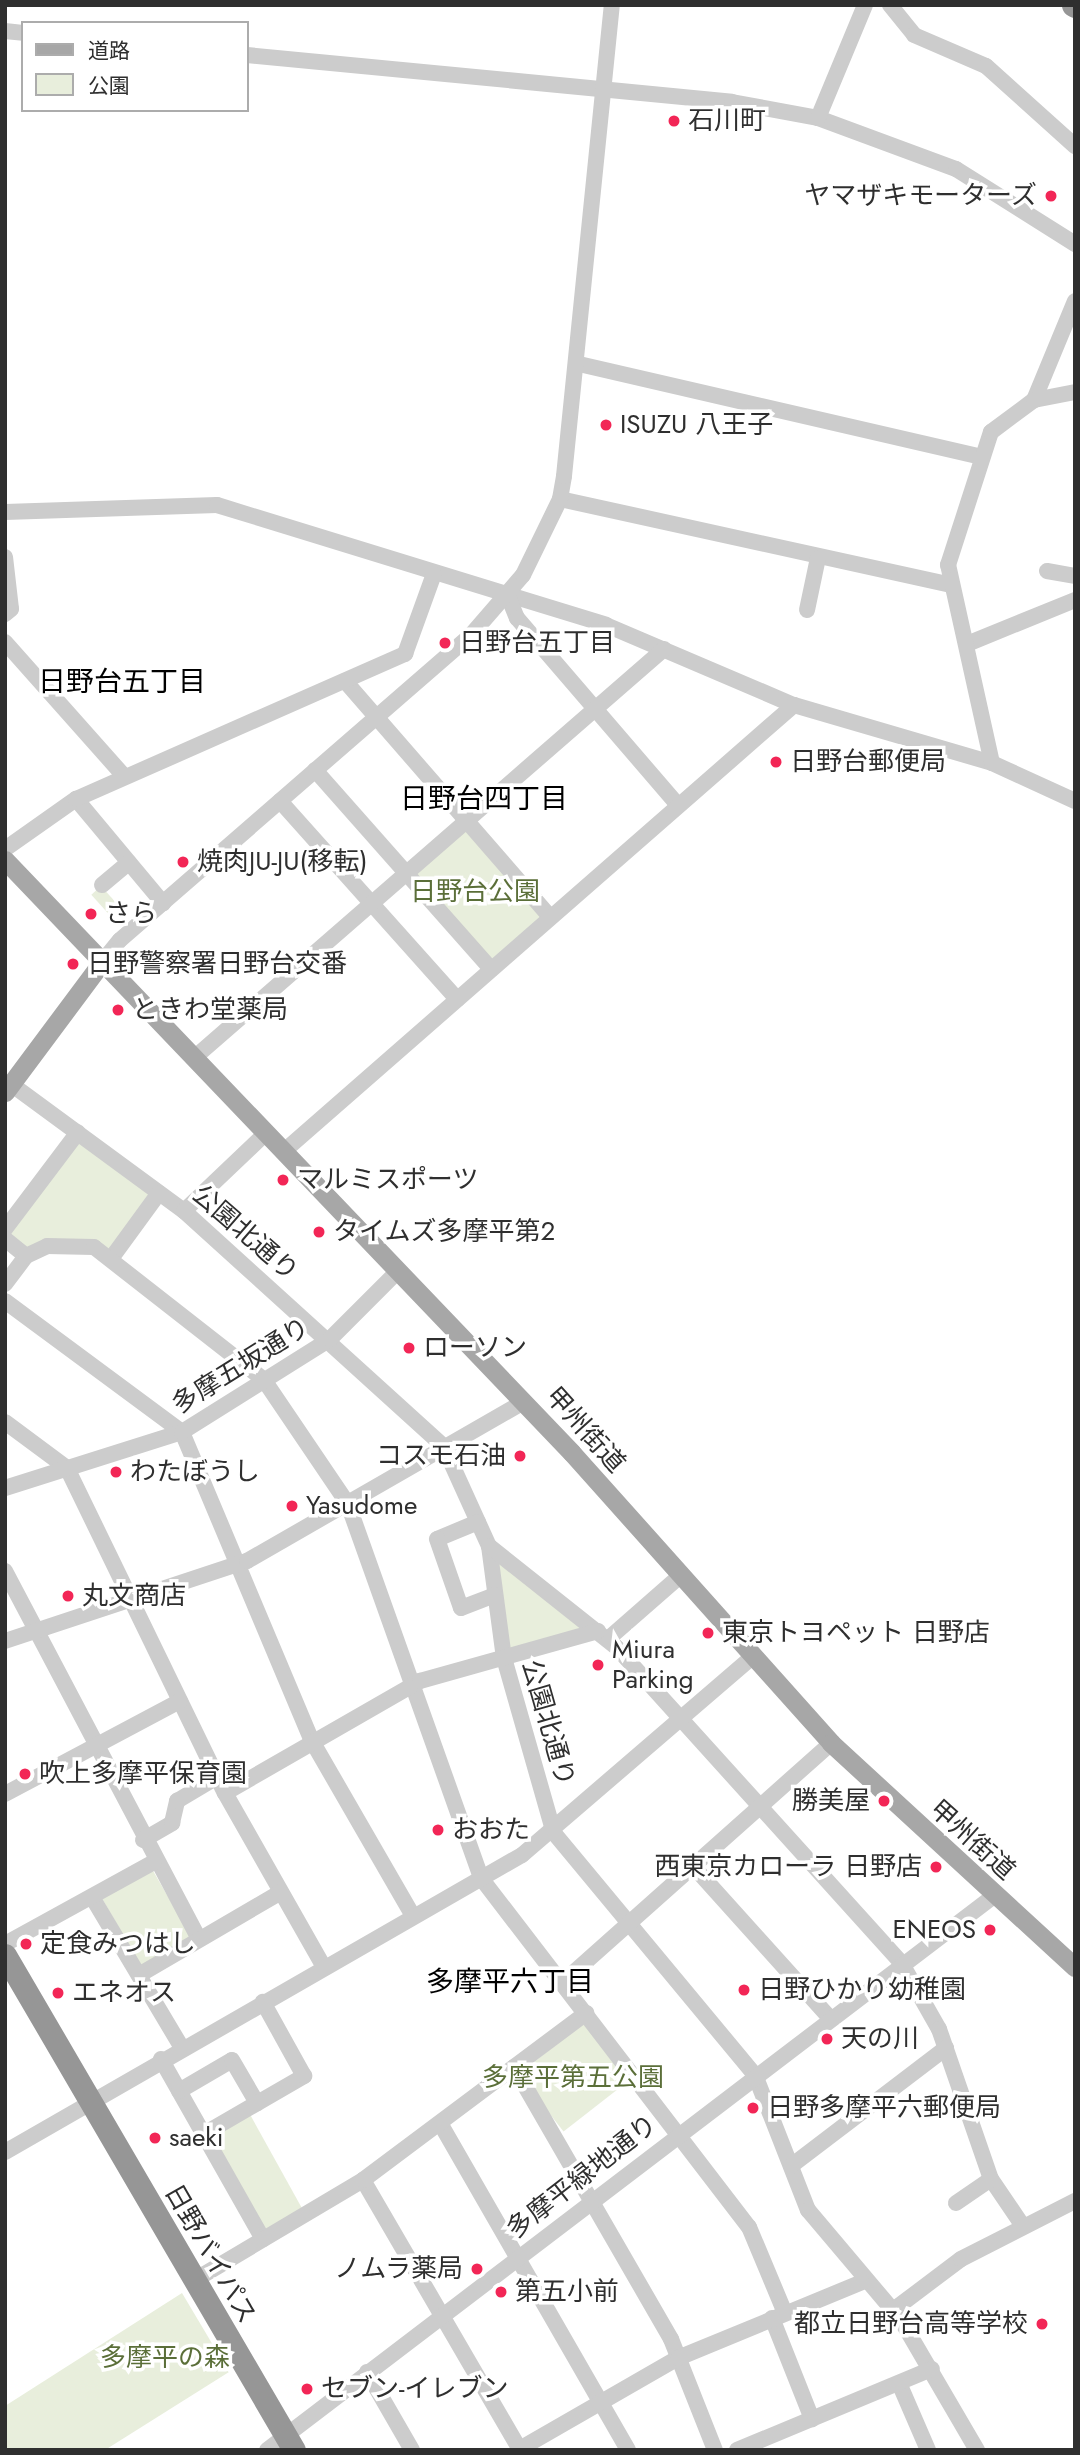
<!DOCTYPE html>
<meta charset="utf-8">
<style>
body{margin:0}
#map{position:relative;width:1080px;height:2455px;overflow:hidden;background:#fff;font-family:Jost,"Noto Sans JP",sans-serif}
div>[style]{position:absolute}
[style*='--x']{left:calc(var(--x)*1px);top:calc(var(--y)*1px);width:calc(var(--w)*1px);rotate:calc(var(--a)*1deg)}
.green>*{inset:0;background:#e8eedc;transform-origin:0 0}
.minor>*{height:16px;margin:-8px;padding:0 8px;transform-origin:8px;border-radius:8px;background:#ccc}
.major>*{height:19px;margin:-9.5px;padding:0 9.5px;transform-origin:9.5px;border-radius:9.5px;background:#a7a7a7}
.highway>*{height:23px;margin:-11.5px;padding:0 11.5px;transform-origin:11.5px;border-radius:11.5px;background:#969696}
.dots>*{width:19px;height:19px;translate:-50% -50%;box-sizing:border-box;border:4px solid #fff;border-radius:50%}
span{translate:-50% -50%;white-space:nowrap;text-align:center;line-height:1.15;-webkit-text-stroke:7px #fff;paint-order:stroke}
.poi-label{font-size:26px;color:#2f2f2f}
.left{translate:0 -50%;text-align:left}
.right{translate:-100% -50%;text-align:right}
.park-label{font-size:26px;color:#5b6f39}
.street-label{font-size:26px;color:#2f2f2f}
.neighbourhood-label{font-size:28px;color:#000}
.frame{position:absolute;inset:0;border:7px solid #2f2f2f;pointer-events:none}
.legend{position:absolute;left:21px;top:21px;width:228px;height:91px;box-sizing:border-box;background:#fff;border:2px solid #acacac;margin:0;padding:9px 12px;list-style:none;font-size:21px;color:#2f2f2f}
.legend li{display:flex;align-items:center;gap:14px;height:35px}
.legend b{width:35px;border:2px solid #acacac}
</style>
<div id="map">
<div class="green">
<div style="left:465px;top:821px;width:123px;height:79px;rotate:49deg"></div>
<div style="left:101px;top:886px;width:42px;height:13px;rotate:48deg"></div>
<div style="clip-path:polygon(78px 1132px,159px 1193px,113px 1256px,94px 1247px,26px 1256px,5px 1239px)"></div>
<div style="clip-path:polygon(496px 1555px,585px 1628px,509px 1650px)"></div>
<div style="left:152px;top:1869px;width:78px;height:58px;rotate:60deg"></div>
<div style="left:584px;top:2023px;width:73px;height:83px;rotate:52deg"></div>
<div style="left:247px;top:2109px;width:120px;height:50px;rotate:61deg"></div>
<div style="clip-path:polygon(182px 2293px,229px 2372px,105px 2450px,5px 2450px,5px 2406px)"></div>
</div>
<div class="minor">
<div style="--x:890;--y:5;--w:38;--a:51"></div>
<div style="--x:914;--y:35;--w:78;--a:23.3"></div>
<div style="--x:986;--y:66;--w:120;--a:42"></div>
<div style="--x:5;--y:31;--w:18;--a:6"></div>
<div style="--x:247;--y:55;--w:487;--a:5.5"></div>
<div style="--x:732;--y:102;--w:87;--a:10.5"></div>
<div style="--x:818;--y:118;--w:147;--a:20.3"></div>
<div style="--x:956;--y:169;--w:141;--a:32.2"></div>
<div style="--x:818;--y:118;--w:122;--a:-67.4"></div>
<div style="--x:579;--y:364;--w:414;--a:13"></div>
<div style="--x:1034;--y:400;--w:107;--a:-67.5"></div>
<div style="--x:560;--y:499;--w:399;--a:12.4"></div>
<div style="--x:5;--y:512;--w:212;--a:-1.9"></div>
<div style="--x:217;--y:505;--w:407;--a:17.1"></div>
<div style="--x:606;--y:625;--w:204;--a:23.1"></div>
<div style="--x:794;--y:705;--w:206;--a:16.3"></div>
<div style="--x:992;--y:763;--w:91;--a:24.6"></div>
<div style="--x:5;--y:557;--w:52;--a:83.4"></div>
<div style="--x:11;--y:609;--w:8;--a:140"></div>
<div style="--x:1047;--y:571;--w:28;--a:10"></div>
<div style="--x:508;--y:596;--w:24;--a:68"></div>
<div style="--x:517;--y:618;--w:247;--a:49.3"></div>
<div style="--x:807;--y:610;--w:53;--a:-78.1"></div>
<div style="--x:5;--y:642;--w:179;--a:48.4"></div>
<div style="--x:967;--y:644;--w:117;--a:-22.2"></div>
<div style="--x:345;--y:681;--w:313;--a:49"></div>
<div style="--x:992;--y:763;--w:203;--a:-102.5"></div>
<div style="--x:948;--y:565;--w:140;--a:-72.1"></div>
<div style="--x:991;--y:432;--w:54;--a:-36.7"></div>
<div style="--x:1034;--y:400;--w:42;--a:-11"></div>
<div style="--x:315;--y:770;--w:266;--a:48.5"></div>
<div style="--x:76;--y:799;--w:136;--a:50.1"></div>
<div style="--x:280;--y:801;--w:266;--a:48.2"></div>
<div style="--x:5;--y:849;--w:87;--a:-35.2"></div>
<div style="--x:76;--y:799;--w:360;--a:-23.8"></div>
<div style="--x:405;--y:654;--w:85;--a:-70.1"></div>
<div style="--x:102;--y:885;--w:35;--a:-40"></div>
<div style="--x:102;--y:962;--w:28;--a:-51"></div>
<div style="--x:120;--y:940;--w:465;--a:-41"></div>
<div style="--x:471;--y:635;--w:79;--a:-49.1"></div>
<div style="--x:523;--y:575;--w:85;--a:-64"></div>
<div style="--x:560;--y:499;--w:23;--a:-80"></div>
<div style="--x:564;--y:476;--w:473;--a:-84.2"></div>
<div style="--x:194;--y:1058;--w:623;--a:-41.03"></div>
<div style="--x:11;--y:1084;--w:215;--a:36.3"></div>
<div style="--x:184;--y:1211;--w:351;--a:42.2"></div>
<div style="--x:444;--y:1447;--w:109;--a:65.6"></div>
<div style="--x:489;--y:1546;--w:113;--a:82.4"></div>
<div style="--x:504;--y:1658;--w:182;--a:74.1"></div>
<div style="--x:554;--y:1833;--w:315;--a:50.3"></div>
<div style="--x:755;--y:2075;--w:145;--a:68.6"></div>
<div style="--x:808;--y:2210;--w:144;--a:49.8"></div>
<div style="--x:901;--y:2320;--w:151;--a:59.7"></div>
<div style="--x:283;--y:1152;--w:679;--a:-41.18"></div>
<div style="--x:184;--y:1211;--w:113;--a:-43.6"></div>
<div style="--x:5;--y:1229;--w:121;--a:-53"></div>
<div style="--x:5;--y:1239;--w:27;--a:39"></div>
<div style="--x:113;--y:1256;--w:78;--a:-53.9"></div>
<div style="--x:5;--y:1284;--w:35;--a:-53"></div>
<div style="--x:26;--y:1256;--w:23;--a:-25"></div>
<div style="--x:47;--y:1246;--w:47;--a:1.2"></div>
<div style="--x:94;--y:1247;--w:216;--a:38"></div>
<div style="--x:264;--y:1380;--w:150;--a:55.9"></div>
<div style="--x:348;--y:1504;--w:397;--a:70.4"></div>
<div style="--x:481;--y:1878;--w:440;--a:52.5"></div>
<div style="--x:749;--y:2227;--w:93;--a:67.3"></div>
<div style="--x:5;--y:1301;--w:220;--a:36.5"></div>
<div style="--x:182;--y:1432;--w:335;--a:67.2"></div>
<div style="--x:312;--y:1741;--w:202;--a:60"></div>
<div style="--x:5;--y:1422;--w:77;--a:36.6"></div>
<div style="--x:67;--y:1468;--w:361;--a:64.1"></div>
<div style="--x:225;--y:1793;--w:200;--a:60.4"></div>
<div style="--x:5;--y:1488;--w:186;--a:-17.6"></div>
<div style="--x:182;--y:1432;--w:175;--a:-32.1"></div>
<div style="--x:330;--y:1339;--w:96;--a:-45"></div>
<div style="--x:478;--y:1522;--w:44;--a:157.5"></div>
<div style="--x:437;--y:1539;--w:73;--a:70.8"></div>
<div style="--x:461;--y:1608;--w:36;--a:-21"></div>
<div style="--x:489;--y:1546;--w:162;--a:38.5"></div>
<div style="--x:616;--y:1647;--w:427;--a:47.9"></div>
<div style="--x:902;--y:1964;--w:75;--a:60.4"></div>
<div style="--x:939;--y:2029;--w:159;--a:70.9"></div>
<div style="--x:991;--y:2179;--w:57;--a:55.8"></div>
<div style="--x:5;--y:1571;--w:416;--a:62.2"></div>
<div style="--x:608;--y:1639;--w:97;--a:-41.2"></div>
<div style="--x:5;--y:1641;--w:255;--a:-18.3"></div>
<div style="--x:247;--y:1561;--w:319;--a:-29.9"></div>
<div style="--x:225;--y:1793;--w:225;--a:-29.9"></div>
<div style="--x:420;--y:1681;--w:185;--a:-15.7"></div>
<div style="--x:5;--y:1794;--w:198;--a:-28"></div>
<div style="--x:143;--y:1840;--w:34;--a:-30"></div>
<div style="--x:172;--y:1823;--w:23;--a:-77"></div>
<div style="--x:177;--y:1801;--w:47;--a:-31"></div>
<div style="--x:693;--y:1866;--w:205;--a:48"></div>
<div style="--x:92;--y:1897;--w:176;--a:59.2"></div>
<div style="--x:5;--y:1944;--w:170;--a:-28.8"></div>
<div style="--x:139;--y:1975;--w:164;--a:-30.3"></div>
<div style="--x:563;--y:1982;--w:359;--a:-41.7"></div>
<div style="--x:161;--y:2059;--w:207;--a:60.5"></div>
<div style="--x:514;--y:2067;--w:314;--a:60"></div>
<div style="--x:671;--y:2339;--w:119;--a:68.4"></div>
<div style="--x:179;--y:2091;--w:61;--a:-30.3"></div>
<div style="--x:232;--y:2060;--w:50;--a:59.8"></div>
<div style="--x:440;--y:2123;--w:377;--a:60.1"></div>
<div style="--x:204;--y:2134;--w:116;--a:-30.1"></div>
<div style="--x:304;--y:2076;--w:85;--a:-119"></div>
<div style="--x:5;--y:2152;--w:596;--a:-29.88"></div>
<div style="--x:522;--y:1855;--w:305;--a:-40.7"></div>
<div style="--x:791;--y:2166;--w:195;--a:-37.3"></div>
<div style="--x:363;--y:2180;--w:312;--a:59.8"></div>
<div style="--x:956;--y:2203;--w:42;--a:-34.4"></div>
<div style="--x:193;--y:2281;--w:198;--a:-30.7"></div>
<div style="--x:363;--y:2180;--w:279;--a:-36.8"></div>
<div style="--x:892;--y:2311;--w:86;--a:-37"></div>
<div style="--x:961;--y:2259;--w:128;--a:-27"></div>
<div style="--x:772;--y:2318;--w:109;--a:68.4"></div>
<div style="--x:367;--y:2372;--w:90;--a:60"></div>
<div style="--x:899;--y:2383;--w:73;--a:66.6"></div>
<div style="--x:267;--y:2450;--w:915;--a:-37.32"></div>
<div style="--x:518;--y:2450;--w:185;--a:-29.9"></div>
<div style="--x:678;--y:2358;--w:199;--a:-22.4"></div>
<div style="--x:737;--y:2450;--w:211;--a:-22.6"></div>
</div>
<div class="major">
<div style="--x:5;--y:860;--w:820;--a:46.28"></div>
<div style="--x:572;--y:1453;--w:389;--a:48.2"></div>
<div style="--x:831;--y:1743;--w:331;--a:42.6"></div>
<div style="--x:5;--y:1092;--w:162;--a:-53.3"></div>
</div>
<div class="highway">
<div style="--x:1073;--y:5;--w:2;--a:27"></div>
<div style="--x:5;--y:1955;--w:573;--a:59.72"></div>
</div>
<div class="dots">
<div style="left:674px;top:121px;background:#f22656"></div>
<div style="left:1051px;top:196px;background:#f22656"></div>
<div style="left:606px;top:425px;background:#f22656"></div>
<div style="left:445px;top:643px;background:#f22656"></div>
<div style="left:776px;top:762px;background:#f22656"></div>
<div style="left:183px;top:862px;background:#f22656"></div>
<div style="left:91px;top:914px;background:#f22656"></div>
<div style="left:73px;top:964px;background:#f22656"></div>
<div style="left:118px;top:1010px;background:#f22656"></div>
<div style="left:283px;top:1180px;background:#f22656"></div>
<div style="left:319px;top:1232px;background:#f22656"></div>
<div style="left:409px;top:1348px;background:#f22656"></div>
<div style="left:520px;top:1456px;background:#f22656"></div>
<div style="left:116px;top:1472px;background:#f22656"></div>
<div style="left:292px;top:1506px;background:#f22656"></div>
<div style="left:68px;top:1596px;background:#f22656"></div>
<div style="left:708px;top:1633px;background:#f22656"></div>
<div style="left:598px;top:1665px;background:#f22656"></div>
<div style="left:25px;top:1774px;background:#f22656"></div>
<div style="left:884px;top:1801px;background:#f22656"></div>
<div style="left:438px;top:1830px;background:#f22656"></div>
<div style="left:936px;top:1867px;background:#f22656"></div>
<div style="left:990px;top:1930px;background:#f22656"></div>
<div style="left:26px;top:1944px;background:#f22656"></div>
<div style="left:744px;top:1990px;background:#f22656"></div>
<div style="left:58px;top:1993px;background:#f22656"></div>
<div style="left:827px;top:2039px;background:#f22656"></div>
<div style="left:753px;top:2108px;background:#f22656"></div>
<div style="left:155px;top:2138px;background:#f22656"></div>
<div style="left:477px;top:2269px;background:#f22656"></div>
<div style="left:501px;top:2292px;background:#f22656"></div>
<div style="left:1042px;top:2324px;background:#f22656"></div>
<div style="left:307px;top:2389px;background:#f22656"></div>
</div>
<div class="poi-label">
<span class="left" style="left:688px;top:121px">石川町</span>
<span class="right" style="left:1037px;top:196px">ヤマザキモーターズ</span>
<span class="left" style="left:620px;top:425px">ISUZU 八王子</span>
<span class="left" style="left:459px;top:643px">日野台五丁目</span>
<span class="left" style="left:790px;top:762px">日野台郵便局</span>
<span class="left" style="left:197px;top:862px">焼肉JU-JU(移転)</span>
<span class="left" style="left:105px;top:914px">さら</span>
<span class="left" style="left:87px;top:964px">日野警察署日野台交番</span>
<span class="left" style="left:132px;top:1010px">ときわ堂薬局</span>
<span class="left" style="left:297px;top:1180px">マルミスポーツ</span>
<span class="left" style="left:333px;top:1232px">タイムズ多摩平第2</span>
<span class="left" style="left:423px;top:1348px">ローソン</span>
<span class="right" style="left:506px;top:1456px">コスモ石油</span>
<span class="left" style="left:130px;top:1472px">わたぼうし</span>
<span class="left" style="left:306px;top:1506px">Yasudome</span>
<span class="left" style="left:82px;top:1596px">丸文商店</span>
<span class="left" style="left:722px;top:1633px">東京トヨペット 日野店</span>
<span class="left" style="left:612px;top:1665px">Miura<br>Parking</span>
<span class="left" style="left:39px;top:1774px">吹上多摩平保育園</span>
<span class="right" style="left:870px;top:1801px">勝美屋</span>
<span class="left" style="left:452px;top:1830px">おおた</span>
<span class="right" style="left:922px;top:1867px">西東京カローラ 日野店</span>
<span class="right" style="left:976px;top:1930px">ENEOS</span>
<span class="left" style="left:40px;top:1944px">定食みつはし</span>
<span class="left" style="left:758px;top:1990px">日野ひかり幼稚園</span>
<span class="left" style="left:72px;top:1993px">エネオス</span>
<span class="left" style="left:841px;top:2039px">天の川</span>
<span class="left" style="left:767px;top:2108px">日野多摩平六郵便局</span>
<span class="left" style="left:169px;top:2138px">saeki</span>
<span class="right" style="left:463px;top:2269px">ノムラ薬局</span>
<span class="left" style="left:515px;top:2292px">第五小前</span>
<span class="right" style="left:1028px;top:2324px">都立日野台高等学校</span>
<span class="left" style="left:321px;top:2389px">セブン-イレブン</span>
</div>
<div class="park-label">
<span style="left:475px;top:892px">日野台公園</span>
<span style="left:573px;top:2078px">多摩平第五公園</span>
<span style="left:165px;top:2358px">多摩平の森</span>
</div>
<div class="street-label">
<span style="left:245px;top:1233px;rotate:41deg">公園北通り</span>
<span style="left:241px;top:1366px;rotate:-32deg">多摩五坂通り</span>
<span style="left:585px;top:1430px;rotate:48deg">甲州街道</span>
<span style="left:548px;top:1723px;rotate:74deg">公園北通り</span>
<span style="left:972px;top:1840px;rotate:42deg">甲州街道</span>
<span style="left:582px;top:2177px;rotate:-38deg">多摩平緑地通り</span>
<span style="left:210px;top:2254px;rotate:60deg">日野バイパス</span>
</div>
<div class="neighbourhood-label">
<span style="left:122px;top:682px">日野台五丁目</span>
<span style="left:484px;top:799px">日野台四丁目</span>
<span style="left:510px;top:1982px">多摩平六丁目</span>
</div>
<div class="frame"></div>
<ul class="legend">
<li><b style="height:9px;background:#a7a7a7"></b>道路</li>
<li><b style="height:19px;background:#e8eedc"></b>公園</li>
</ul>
</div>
